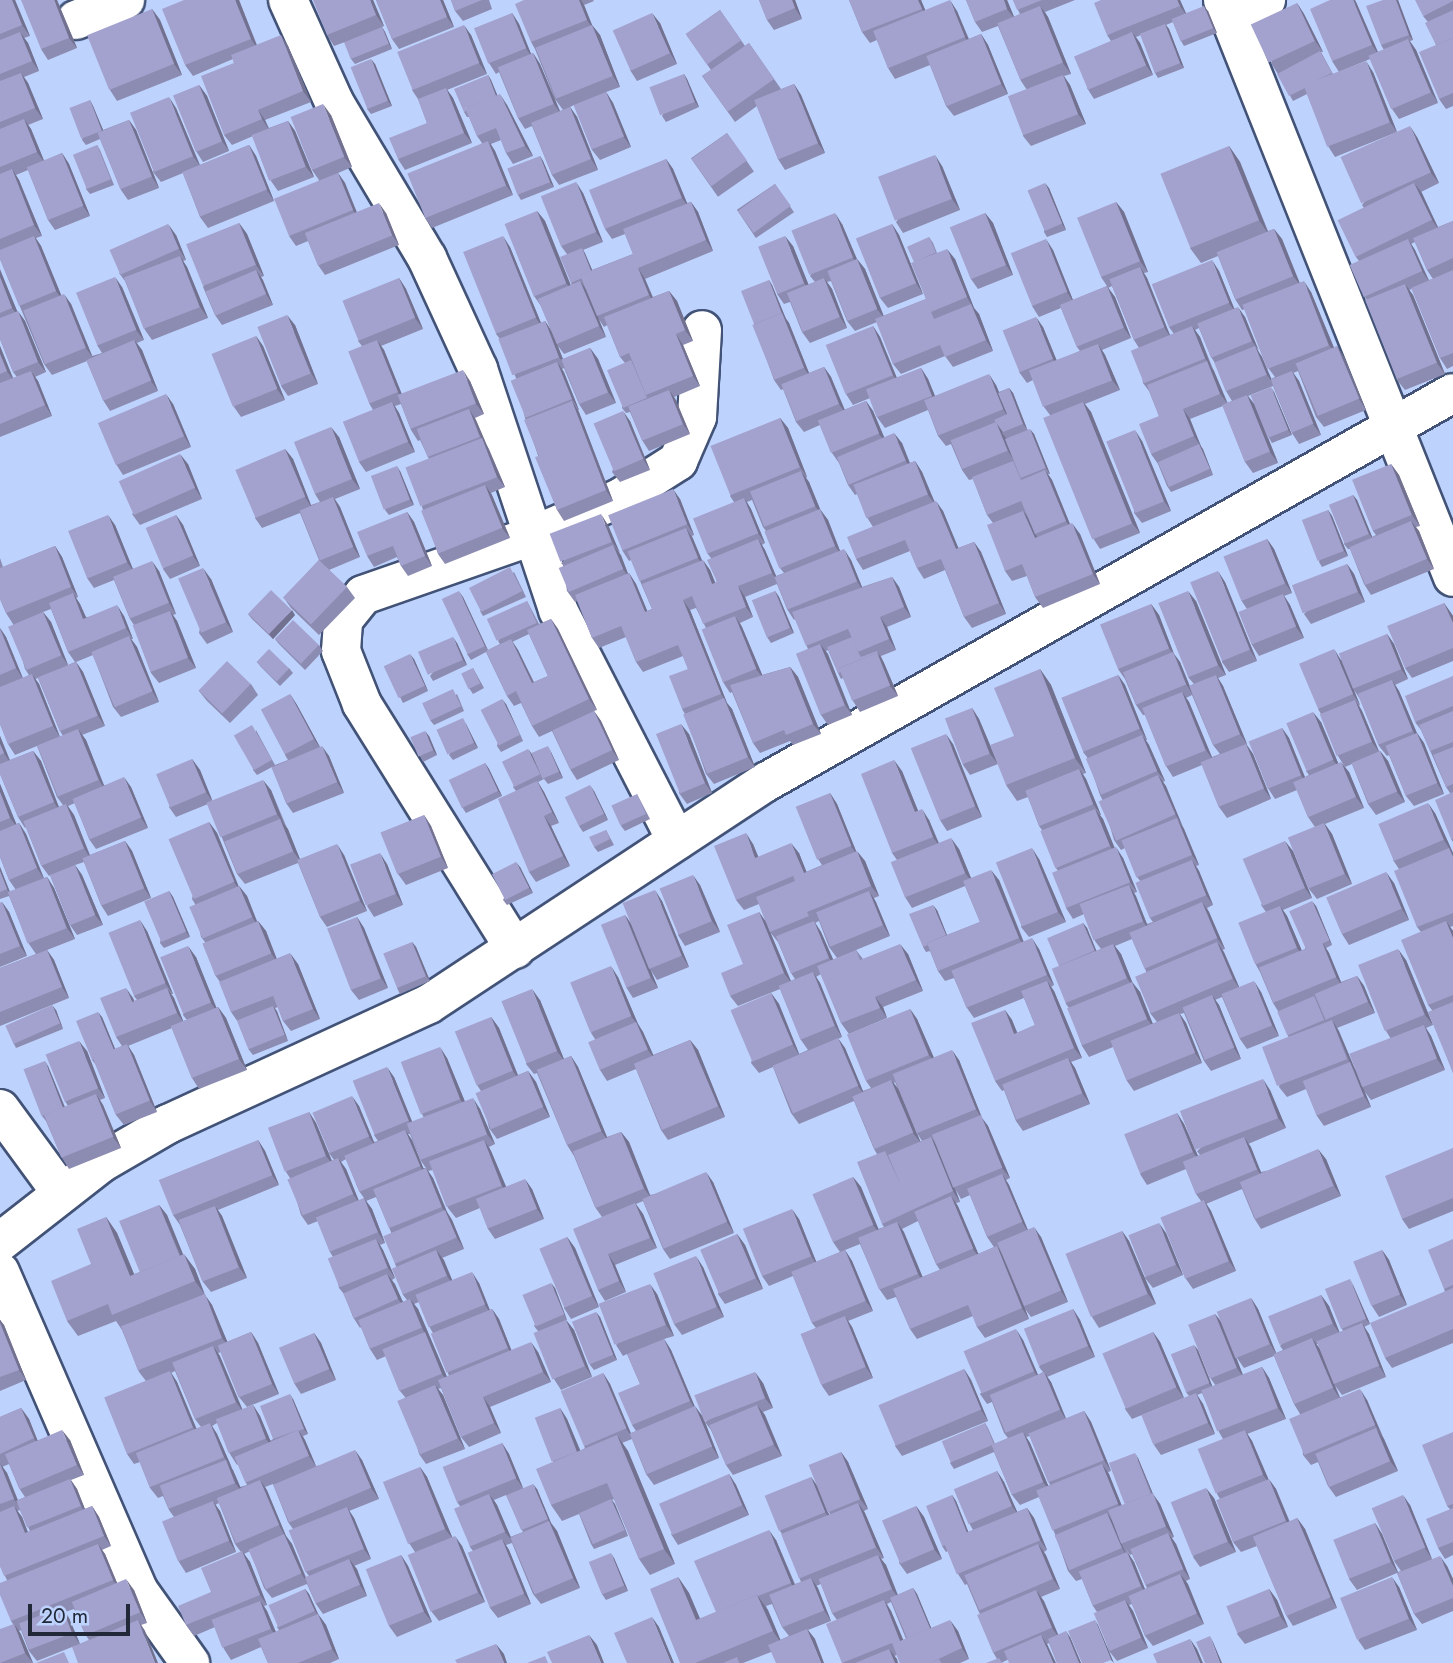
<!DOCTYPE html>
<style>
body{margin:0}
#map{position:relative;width:1453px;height:1663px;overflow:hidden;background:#bdd2fc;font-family:Jost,sans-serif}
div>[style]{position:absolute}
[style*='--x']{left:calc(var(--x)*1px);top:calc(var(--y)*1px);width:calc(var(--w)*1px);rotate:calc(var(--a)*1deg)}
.roads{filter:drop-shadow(2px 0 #425377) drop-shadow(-2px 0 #425377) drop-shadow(0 2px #425377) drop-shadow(0 -2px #425377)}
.minor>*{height:38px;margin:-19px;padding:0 19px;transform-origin:19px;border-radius:19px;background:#fff}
.wall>*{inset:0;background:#8c8bb1;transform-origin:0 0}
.shaded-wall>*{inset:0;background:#727190}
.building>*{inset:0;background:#a3a2ce;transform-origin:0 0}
span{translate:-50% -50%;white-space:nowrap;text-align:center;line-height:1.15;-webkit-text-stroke:6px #bdd2fc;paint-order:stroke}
.scale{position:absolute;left:28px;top:1604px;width:102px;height:32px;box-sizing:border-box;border:4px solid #212838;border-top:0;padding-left:9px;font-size:21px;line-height:24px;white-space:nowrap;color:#212838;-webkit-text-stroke:5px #bdd2fc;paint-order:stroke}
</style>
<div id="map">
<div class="roads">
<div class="minor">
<div style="--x:288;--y:0;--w:112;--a:65.7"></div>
<div style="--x:334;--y:102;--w:182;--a:59.2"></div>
<div style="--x:427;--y:258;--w:122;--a:65.3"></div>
<div style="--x:478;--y:369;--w:254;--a:71.6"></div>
<div style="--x:558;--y:610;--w:259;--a:62.8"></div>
<div style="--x:1223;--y:0;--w:621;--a:68.27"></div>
<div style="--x:1229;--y:15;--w:40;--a:-22"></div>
<div style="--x:76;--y:20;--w:53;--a:-22.2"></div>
<div style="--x:515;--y:949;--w:289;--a:-122"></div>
<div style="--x:362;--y:704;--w:57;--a:-111.6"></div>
<div style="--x:341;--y:651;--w:31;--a:-86"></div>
<div style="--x:343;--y:620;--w:32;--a:-51"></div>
<div style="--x:363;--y:595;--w:179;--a:-19.2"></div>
<div style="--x:532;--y:536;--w:96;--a:-23.4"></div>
<div style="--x:620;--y:498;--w:69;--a:-32.5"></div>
<div style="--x:678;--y:461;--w:48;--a:-66.6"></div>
<div style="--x:697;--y:417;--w:87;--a:-86.7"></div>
<div style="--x:0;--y:1109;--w:102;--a:53.8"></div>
<div style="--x:0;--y:1242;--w:128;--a:-38"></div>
<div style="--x:101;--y:1163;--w:78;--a:-30.2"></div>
<div style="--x:168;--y:1124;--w:287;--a:-24.7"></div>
<div style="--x:429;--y:1004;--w:404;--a:-33.4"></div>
<div style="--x:766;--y:782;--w:789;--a:-29.52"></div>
<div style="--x:0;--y:1272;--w:347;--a:66.5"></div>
<div style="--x:138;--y:1590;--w:90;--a:54.5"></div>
</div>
</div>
<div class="wall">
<div style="clip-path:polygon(0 0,15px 0,30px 36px,24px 38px,28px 43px,39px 71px,24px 77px,28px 83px,43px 119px,28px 125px,31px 129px,44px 161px,62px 153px,69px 164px,90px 216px,55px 230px,48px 220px,28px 170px,16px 175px,19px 180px,42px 236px,36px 238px,41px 246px,61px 295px,71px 304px,92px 356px,102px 353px,97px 345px,122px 287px,144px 340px,137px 343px,142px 350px,158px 391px,110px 411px,103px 400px,87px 361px,52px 375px,44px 364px,0 259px)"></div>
<div style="clip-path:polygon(57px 0,77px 48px,48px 60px,41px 49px)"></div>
<div style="clip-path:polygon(239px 0,257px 45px,288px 46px,311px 102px,265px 120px,269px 128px,288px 121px,295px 131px,314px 177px,278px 191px,271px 181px,253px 136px,232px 145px,224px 135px,234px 63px,233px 59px,193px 76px,185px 65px)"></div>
<div style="clip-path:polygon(373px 0,384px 26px,382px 27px,385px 32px,392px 49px,355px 64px,351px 59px,345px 42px,334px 46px,327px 35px)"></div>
<div style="clip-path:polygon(376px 0,443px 0,454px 27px,399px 49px,392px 39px)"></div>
<div style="clip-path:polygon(451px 0,489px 0,492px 9px,463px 21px,455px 11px)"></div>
<div style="clip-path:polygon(524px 0,593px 0,594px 1px,584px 5px,592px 25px,600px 35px,620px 87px,606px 92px,613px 103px,631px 147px,600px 160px,592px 150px,574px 105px,570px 107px,577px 117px,598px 170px,559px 185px,552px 175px,532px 126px,525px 129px,518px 118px,499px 72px,496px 74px,489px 63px,512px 13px,519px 24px,531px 54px,533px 53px,540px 64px,560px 111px,563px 110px,555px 99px,535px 49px,531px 42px)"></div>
<div style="clip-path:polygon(759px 0,795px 0,802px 19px,774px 30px,767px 20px)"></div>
<div style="clip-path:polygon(849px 0,921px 0,925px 10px,957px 11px,969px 39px,981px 34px,988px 45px,1008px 94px,954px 116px,946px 106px,930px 65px,895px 79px,888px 68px,877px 40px,870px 43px,862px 32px)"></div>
<div style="clip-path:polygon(966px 0,1007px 0,1014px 17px,1020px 14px,1013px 0,1075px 0,1045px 12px,1048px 17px,1071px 74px,1064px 76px,1070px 85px,1086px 124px,1031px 146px,1023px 136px,1027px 90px,1021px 81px,998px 26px,982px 32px,975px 22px)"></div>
<div style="clip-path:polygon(1180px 0,1186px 13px,1208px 11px,1217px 33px,1184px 46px,1181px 41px,1173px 22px,1166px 25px,1169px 29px,1184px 68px,1158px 78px,1155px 73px,1141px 35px,1136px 37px,1140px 43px,1153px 75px,1094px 99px,1087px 88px,1111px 41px,1107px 35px)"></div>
<div style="clip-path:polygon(1383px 0,1398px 0,1413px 40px,1410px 41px,1416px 50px,1438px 103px,1399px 119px,1392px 109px,1370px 59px,1339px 72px,1332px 61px,1356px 2px,1378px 52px,1384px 50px,1381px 45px)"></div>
<div style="clip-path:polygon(1453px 0,1453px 106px,1446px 109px,1439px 99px,1436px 45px,1428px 22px,1423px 16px)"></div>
<div style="clip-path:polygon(1297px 3px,1304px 14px,1323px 52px,1321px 52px,1333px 74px,1373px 72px,1397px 132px,1335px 157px,1328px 146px,1307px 94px,1293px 101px,1278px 74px,1271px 63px)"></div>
<div style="clip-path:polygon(152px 9px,160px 20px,182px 75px,117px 101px,110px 90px)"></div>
<div style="clip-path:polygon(720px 10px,745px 46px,749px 43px,781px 89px,779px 90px,794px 84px,801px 95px,825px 153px,785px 170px,778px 159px,757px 106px,735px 122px,702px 76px,711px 70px,686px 34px)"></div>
<div style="clip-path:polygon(660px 23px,677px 64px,637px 81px,630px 70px)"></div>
<div style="clip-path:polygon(471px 35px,487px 74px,447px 90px,453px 98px,472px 143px,405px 170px,398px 159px,427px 123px,418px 99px,412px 90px)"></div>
<div style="clip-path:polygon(375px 64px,392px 106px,371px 114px,367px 109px)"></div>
<div style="clip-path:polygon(684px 74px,687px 79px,699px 107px,666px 122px,662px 116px)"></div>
<div style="clip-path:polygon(488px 75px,491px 80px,497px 95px,507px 105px,533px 156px,513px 164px,506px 153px,501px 140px,491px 144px,495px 151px,513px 195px,432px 228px,425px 218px,482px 143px,477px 136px,469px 117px,467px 117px,464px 112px)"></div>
<div style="clip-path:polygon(199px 85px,207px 96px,229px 151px,203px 162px,196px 151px)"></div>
<div style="clip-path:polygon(90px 100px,93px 106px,103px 130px,129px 120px,136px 130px,159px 188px,128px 200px,121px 190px,100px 139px,86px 145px,82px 140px)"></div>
<div style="clip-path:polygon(176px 108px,200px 165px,249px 145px,256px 156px,274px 201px,208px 228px,200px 217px,183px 173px,161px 182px,153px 172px)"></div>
<div style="clip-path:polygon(331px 115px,352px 167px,338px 173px,345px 183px,356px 212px,386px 213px,399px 245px,325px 275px,318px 265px,308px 241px,296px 246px,289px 236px,319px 180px,312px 170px)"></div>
<div style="left:727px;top:133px;width:47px;height:44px;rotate:55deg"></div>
<div style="clip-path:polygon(evenodd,1417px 137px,1439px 183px,1421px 192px,1438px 227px,1453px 221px,1453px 366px,1447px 369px,1440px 358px,1412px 289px,1409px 290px,1413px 295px,1445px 374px,1405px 390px,1397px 380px,1367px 300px,1365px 297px,1359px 261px,1356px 257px,1364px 208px,1362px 205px,1417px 137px,1415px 242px,1427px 270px,1433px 279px,1429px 280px,1415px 250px,1411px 244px,1415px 242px)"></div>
<div style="clip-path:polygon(97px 145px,100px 150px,114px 185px,90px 194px,86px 189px)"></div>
<div style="clip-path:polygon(evenodd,1229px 146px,1240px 162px,1268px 231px,1274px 229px,1282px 239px,1299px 283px,1311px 292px,1334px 348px,1337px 346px,1344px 357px,1366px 410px,1324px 427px,1316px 417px,1298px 371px,1293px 373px,1299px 381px,1321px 435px,1299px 444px,1292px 433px,1273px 386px,1248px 396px,1255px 405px,1278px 463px,1253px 473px,1245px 462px,1223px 406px,1190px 419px,1213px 475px,1171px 492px,1167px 486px,1158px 464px,1151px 454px,1159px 416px,1149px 391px,1143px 383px,1139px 348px,1134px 340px,1112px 286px,1108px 288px,1115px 297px,1131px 338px,1102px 350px,1105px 355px,1120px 390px,1085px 404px,1091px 412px,1140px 533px,1100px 549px,1093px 538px,1050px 415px,1044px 407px,1033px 380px,1027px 383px,1019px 372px,1043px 327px,1057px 361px,1080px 351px,1077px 347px,1061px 308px,1039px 317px,1032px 306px,1053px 250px,1073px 300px,1107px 286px,1101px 277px,1116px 202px,1124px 212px,1148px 272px,1144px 273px,1147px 278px,1170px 335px,1174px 334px,1169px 327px,1219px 271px,1234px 308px,1245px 317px,1258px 351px,1262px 357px,1271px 379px,1275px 377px,1269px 369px,1245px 309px,1242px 310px,1235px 299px,1218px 256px,1201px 263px,1190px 248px,1229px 146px,1199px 328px,1211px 357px,1215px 363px,1226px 391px,1232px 401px,1227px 403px,1200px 337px,1195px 330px,1199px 328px)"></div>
<div style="clip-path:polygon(540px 156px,543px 161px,554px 187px,521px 200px,518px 195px)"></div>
<div style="clip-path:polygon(666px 159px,673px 169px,687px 203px,691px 202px,698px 212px,713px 251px,645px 279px,653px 297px,669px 291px,677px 301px,693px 341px,683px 345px,700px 386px,674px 397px,690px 434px,649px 451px,642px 440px,630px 412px,626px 413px,622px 408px,625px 363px,620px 357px,607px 325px,604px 327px,598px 318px,606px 337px,564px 354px,558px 346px,563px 359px,590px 348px,598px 359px,616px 403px,586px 415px,579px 404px,564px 368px,562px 369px,579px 410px,578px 410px,613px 501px,564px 521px,557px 510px,525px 418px,516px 378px,500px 339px,496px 334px,510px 247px,541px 323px,545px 321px,551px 330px,541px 306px,534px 296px,537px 211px,545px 221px,570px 285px,572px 285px,571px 283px,567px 254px,561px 246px,583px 193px,603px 242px,583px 250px,592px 270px,633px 254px,625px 234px,612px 239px,605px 229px)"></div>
<div style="clip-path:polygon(942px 166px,960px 210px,903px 233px,896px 222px)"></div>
<div style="left:775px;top:184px;width:34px;height:46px;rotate:56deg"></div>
<div style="clip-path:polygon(1049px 188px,1066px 230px,1047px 237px,1044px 232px)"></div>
<div style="clip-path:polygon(985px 213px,993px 223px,1013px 275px,978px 289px,971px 279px)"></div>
<div style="clip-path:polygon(239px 223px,247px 234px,264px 276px,261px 277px,273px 305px,222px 325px,215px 315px,203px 287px)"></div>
<div style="clip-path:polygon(842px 224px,857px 259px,865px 269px,883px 316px,926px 299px,914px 262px,929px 237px,933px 243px,937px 253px,955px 259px,974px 308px,979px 314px,993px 351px,953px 367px,945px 356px,901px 374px,893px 364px,877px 322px,855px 331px,847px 321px,831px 281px,827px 282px,832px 289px,847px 328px,810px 343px,802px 332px,790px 302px,784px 304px,777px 294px,793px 246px,808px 285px,815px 282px,810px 276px)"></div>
<div style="clip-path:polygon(892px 224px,899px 235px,923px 294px,888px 308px,880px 298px)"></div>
<div style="clip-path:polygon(176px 235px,186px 260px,183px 261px,187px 267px,208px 318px,152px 340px,145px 330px,125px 281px,119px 273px)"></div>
<div style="clip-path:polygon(0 269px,17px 311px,25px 321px,46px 372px,35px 377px,38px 381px,52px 416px,0 437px,0 346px,13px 378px,17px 377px,13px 372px,0 339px)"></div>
<div style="clip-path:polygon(399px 278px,406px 289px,423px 329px,381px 346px,384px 350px,402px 395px,470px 381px,484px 414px,475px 418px,486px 444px,489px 449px,505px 487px,491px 493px,510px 538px,445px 564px,438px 554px,422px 507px,429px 459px,420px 440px,418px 441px,411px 430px,401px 404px,395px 406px,399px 413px,415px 452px,366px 472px,359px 462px,373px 410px,369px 403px,362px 346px,358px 341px)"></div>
<div style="clip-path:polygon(769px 280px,772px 285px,786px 319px,789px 323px,809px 373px,824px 367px,831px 377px,844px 410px,866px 401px,873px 411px,884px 437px,902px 443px,910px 463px,915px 461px,922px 472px,934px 502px,943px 511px,958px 548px,974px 542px,981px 552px,1006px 614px,972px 628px,964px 617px,945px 570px,924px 579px,917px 568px,910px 551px,863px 570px,856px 559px,873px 527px,868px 519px,857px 494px,855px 495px,848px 485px,839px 463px,832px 453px,820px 425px,804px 432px,796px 422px,783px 389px,781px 390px,774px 380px,754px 324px)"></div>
<div style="clip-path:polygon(295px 325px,318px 384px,288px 396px,281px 386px)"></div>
<div style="clip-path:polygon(873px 326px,880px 337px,897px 378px,921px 368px,928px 379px,935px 396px,996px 385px,999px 392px,1009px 388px,1013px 393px,1027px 429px,1034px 434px,1050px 474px,1048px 474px,1052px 480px,1070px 524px,1080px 534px,1100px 584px,1043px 608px,1035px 597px,1027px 576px,1012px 581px,1005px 571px,993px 523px,987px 515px,973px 479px,969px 480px,962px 470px,951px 444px,946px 446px,938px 436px,928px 410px,885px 428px,877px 417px,870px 398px,853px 405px,846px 394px)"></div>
<div style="clip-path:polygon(256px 336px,263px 346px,285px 400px,241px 417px,234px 407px)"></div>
<div style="clip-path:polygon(1274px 392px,1292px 435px,1272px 443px,1269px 438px)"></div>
<div style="clip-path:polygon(173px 404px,191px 447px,123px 475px,116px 464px)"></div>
<div style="clip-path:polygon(evenodd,780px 418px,788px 428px,807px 477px,806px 478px,809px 482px,820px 510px,828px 520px,840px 551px,851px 560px,862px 587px,892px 577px,899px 587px,911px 617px,887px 627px,896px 650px,881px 656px,898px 696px,860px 712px,853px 701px,843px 678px,841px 679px,838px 673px,828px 650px,826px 651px,852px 715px,828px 725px,821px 715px,808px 649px,795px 619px,794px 620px,787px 609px,777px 584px,745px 597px,753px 617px,740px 623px,742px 627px,762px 675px,790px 667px,798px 677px,821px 734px,793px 745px,790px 741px,760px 753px,753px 743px,732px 692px,730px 693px,723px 682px,706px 628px,696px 608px,690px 610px,727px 703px,732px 709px,755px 767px,714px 784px,706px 774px,685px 714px,682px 709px,688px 669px,683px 656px,643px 672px,636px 662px,626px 637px,599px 648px,592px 638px,577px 601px,575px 602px,567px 591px,563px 565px,561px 563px,608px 525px,628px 574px,629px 573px,636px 584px,647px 611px,652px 609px,631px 560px,629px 561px,622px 550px,680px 499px,694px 535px,692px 536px,702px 560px,710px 570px,715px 583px,717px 582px,711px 558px,707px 553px,734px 502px,730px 496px,780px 418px,752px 500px,763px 527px,766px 531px,780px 568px,784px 573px,776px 576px,765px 550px,762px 545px,765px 543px,751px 509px,747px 502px,752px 500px)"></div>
<div style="clip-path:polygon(630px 421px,650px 470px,620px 482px,612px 472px)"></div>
<div style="clip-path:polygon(339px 437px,360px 489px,335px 499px,340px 507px,360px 557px,329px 570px,347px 587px,355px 598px,319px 635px,291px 608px,284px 598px,319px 560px,300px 513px,262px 528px,255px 518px,285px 449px,293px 459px,311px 505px,320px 502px,315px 494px)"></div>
<div style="clip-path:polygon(1142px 441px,1171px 511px,1142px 523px,1134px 513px)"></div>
<div style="clip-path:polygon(188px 464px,202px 499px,140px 525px,132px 514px)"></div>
<div style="clip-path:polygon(1391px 464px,1399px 475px,1420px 526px,1416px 527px,1419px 531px,1434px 569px,1371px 595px,1364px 584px,1350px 549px,1348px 549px,1344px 544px,1353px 495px,1357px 500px,1372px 537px,1376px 535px,1373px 531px)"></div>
<div style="clip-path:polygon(400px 471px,414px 505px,389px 515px,385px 510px)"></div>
<div style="clip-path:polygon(1328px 510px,1332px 516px,1348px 556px,1322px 567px,1319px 562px)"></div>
<div style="clip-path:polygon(407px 512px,414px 522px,432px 566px,408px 576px,401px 566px,397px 557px,374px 567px,367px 556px)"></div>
<div style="clip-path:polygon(176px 515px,183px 525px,200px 566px,170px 579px,163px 569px)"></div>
<div style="clip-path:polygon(115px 525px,133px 569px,159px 571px,176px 614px,173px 615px,177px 621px,196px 668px,159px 683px,151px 673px,134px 625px,130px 619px,114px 580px,94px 588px,87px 578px)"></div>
<div style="clip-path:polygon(1267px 539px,1274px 549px,1292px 593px,1284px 596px,1290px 605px,1304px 638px,1259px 656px,1252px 645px,1247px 609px,1241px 600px)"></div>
<div style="clip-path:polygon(evenodd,55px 546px,62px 557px,78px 597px,76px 598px,80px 604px,86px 617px,124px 616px,133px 639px,131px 639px,137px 647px,159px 702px,121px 717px,113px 707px,93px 655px,76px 662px,83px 672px,105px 726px,82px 735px,86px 740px,104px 785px,131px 787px,148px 828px,96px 849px,89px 839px,75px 803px,68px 806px,74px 815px,90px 855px,125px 841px,132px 851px,151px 898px,108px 916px,101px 905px,84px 862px,75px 865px,82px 875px,103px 925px,77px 935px,70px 925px,50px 875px,49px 876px,41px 865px,26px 827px,25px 828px,18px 817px,0 774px,0 736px,10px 760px,33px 751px,41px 761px,59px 807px,63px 805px,57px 797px,37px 746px,15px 755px,8px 744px,0 724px,0 628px,6px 637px,23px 678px,29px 675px,25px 669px,13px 624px,6px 613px,0 599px,0 558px,3px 567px,55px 546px,51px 609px,68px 652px,75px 662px,68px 665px,51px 622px,43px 612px,51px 609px,55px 546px,38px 678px,60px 731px,63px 736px,60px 737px,39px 684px,35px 679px,38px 678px)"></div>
<div style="clip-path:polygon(1347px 564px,1354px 574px,1365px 602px,1311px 624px,1304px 614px)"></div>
<div style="clip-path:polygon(514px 572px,526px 597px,483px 616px,480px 611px)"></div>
<div style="clip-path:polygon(211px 579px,233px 632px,207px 644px,199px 633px)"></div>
<div style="clip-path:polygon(1225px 582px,1257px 661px,1229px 672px,1222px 662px)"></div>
<div style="clip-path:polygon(775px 591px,779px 597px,794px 633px,771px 643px,767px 637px)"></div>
<div style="clip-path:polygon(evenodd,463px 597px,488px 650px,500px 644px,498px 641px,527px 601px,539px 624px,551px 619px,558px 629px,597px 710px,594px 711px,601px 721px,619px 760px,577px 780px,570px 769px,552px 731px,539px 737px,532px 726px,521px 703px,514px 706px,507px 696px,486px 652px,471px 660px,467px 654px,463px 597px,529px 634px,548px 676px,534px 682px,518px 650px,512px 642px,529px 634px)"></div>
<div style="clip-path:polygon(evenodd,1196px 601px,1226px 675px,1218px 678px,1223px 686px,1247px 744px,1247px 745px,1253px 754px,1271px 799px,1227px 818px,1219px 807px,1202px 765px,1173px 777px,1166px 766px,1145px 715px,1143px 715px,1136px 705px,1125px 679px,1118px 669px,1151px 604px,1159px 615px,1174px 654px,1180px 662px,1190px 686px,1194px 684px,1188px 677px,1196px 601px,1192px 695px,1213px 745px,1220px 754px,1212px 757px,1189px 702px,1186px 698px,1192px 695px)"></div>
<div style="clip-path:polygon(1444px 603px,1453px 616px,1453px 661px,1412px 678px,1405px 668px)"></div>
<div style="clip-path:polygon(248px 614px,295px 615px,273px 639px,252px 619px)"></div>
<div style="clip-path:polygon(1387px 634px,1394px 644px,1408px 679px,1395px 685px,1399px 691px,1417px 733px,1424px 743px,1444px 794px,1414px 806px,1406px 796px,1389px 755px,1387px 756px,1379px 746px,1360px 699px,1354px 690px,1360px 705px,1359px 705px,1362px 711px,1379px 751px,1380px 751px,1388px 761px,1405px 802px,1376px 815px,1368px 804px,1352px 764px,1345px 767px,1338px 756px,1321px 714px,1318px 709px,1341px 660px)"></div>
<div style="clip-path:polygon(275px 639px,319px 645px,323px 651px,305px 670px,279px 644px)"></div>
<div style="clip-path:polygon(457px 643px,467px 665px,433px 681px,430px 676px)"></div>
<div style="clip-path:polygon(414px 659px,428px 691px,403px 703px,400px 697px)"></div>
<div style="clip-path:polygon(257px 662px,289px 668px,293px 673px,280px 686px,261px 667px)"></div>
<div style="clip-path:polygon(473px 668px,484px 688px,473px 694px,469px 688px)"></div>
<div style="clip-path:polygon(evenodd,1040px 669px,1051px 685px,1086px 773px,1083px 774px,1086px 779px,1101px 815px,1100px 815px,1103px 819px,1114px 848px,1123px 858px,1137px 892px,1134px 893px,1147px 924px,1153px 922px,1150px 918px,1141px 882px,1137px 877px,1125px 848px,1121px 850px,1114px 840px,1102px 799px,1100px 795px,1087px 757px,1083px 752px,1118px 675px,1125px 685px,1147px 740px,1146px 740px,1149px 745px,1165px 781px,1163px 782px,1184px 829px,1199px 865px,1196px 866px,1199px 871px,1213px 905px,1207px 908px,1209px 912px,1225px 949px,1222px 950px,1239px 987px,1261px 992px,1279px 1036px,1247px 1049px,1240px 1039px,1222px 997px,1215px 1000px,1219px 1005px,1241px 1059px,1211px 1071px,1204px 1061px,1184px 1013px,1180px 1014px,1186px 1023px,1202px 1063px,1134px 1091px,1127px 1081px,1113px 1047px,1089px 1057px,1082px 1046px,1069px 1008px,1066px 1004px,1059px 966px,1083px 923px,1087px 928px,1096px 951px,1101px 949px,1095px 941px,1084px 914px,1073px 919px,1066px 908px,1058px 871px,1056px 868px,1042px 830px,1039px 826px,1028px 797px,1017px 801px,1006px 785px,1014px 736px,1040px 669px,1132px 939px,1146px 971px,1150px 1013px,1157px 1022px,1152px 1024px,1140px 992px,1132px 982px,1121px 954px,1115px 946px,1132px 939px)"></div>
<div style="clip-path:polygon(1453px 676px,1453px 842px,1451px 839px,1450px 793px,1446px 787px,1421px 730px,1415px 722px)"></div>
<div style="clip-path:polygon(251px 684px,258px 695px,230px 723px,207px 701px,199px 691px)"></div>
<div style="clip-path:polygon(290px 694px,297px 705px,320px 747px,329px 756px,344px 793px,293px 813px,286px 803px,272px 767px,257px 775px,253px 770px,256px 730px,275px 765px,288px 760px,285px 755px)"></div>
<div style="clip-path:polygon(457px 694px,464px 711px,434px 725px,430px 720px)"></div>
<div style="clip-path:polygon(506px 704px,523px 741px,501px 752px,497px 746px)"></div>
<div style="clip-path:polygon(972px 708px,979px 719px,998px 764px,970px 775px,963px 765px)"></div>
<div style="clip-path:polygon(1321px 722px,1338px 763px,1349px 772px,1364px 808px,1325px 824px,1332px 834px,1352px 884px,1317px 899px,1309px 889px,1315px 827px,1308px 817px,1297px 790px,1275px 799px,1268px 788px,1282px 728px,1289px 738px,1305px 777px,1309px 775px,1306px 771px)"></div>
<div style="clip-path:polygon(466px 724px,478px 748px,453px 760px,449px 755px)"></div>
<div style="clip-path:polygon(689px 734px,712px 793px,687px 804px,679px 793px)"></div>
<div style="clip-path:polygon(429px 736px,437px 755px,423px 762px,420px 756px)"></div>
<div style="clip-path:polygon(953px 744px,982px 817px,947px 831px,940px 820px)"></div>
<div style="clip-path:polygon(551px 752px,563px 778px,548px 784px,544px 779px)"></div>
<div style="clip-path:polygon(532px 754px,544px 779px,538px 782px,544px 792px,559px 823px,551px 826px,570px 866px,536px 882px,529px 872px,516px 791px,513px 787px)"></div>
<div style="clip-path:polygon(192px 759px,200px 770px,212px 801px,271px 790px,300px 859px,344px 855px,367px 911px,327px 927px,320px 917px,298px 863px,245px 884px,237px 874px,208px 804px,176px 817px,169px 807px)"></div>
<div style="clip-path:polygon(485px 763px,489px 769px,502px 796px,466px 813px,462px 807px)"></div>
<div style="clip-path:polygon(902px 771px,918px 811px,929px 820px,939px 843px,959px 849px,971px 878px,999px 880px,1024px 942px,1039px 949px,1054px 985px,1051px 987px,1054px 991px,1082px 1058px,1071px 1062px,1075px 1068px,1090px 1104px,1023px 1131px,1016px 1121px,1004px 1090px,1002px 1091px,995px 1081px,1005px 1010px,1012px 1020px,1017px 1033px,1035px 1025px,1024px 998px,974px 1018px,967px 1008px,954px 978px,945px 981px,938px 971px,930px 951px,926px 952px,923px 947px,937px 910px,947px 935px,980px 922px,965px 886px,912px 908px,905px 897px,897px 860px,892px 853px)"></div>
<div style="clip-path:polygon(0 784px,16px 824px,19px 823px,26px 834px,44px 878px,47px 877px,54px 888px,75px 939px,47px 950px,54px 960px,69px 998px,0 1026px,0 968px,36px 954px,29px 944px,9px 896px,0 899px,0 867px,10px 892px,16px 890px,9px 880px,0 857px)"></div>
<div style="clip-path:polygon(594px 791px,608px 820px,583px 832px,579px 826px)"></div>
<div style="clip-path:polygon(evenodd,830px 793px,837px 804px,856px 851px,865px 861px,879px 896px,874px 898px,890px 936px,856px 950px,863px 959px,908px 954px,923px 991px,883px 1007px,887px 1018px,849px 1034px,841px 1023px,821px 974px,816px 977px,820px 983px,842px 1037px,838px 1039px,845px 1048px,863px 1091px,871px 1088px,866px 1081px,910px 1009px,917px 1019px,934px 1058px,959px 1060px,982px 1118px,988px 1126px,1010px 1178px,1006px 1180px,1009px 1185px,1028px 1230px,1041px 1237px,1068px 1302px,1031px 1317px,1025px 1309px,1029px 1319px,985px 1338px,977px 1327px,973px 1316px,917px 1339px,910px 1329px,896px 1297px,887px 1300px,880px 1290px,860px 1244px,845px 1250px,852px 1261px,873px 1311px,848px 1321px,852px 1327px,873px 1378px,829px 1396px,822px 1386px,816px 1328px,812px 1323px,793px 1276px,769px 1286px,762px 1276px,799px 1219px,816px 1262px,840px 1252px,833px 1242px,853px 1177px,861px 1187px,878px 1229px,884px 1227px,882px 1224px,877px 1154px,874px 1149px,854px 1101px,799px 1124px,791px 1113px,773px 1067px,759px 1073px,751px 1063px,771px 993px,779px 1004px,799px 1054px,808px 1050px,801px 1040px,780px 989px,738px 1006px,730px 996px,743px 964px,759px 912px,766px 922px,759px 904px,744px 910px,736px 900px,753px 844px,758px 857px,799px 853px,806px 872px,822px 865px,818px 859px,830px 793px,819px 921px,829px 947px,837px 958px,833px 960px,821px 932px,815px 923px,819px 921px,830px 793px,770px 932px,778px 942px,791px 973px,795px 979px,791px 981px,770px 932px,830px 793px,895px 1082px,917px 1133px,922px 1141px,920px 1141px,899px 1090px,894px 1083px,895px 1082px,830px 793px,956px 1190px,961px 1199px,970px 1195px,987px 1237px,994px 1247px,978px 1254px,956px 1203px,960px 1202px,956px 1190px,830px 793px,918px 1221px,936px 1264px,940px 1270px,922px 1277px,902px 1229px,918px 1221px)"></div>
<div style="clip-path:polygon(637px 794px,650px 819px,625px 831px,621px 826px)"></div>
<div style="clip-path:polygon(1435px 813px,1453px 853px,1453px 926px,1450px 927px,1453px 931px,1453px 1073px,1432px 1010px,1428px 1005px,1421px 932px,1417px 927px,1399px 869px,1393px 860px)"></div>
<div style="clip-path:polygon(424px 815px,431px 826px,448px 868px,406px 885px,398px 874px)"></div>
<div style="clip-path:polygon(209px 822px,217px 833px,238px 886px,239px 886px,247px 896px,257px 921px,258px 921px,266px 931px,277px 959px,298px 964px,320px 1019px,291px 1031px,283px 1021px,278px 1007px,275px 1008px,288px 1041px,253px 1055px,249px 1050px,238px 1022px,231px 1012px,220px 982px,215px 975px,205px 942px,201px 937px,195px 904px,192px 899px)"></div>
<div style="clip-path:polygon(606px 830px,614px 845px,598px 852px,594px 847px)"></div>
<div style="clip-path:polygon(1293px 851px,1312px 898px,1283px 910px,1287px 916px,1302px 951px,1305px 949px,1316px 906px,1332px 945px,1326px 948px,1329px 953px,1341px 982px,1357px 976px,1364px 986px,1375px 1013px,1337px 1028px,1353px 1066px,1356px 1070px,1391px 1039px,1386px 1031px,1406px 960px,1433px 1025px,1426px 1028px,1431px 1036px,1445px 1070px,1371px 1100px,1365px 1092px,1371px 1107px,1324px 1126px,1317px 1116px,1306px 1089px,1287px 1097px,1279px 1087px,1289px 1038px,1278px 1011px,1273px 1003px,1260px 972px,1256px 965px,1266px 912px,1261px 905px)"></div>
<div style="clip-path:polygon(1039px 859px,1066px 922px,1029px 937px,1021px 927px)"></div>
<div style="clip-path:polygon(387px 864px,403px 905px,374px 917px,367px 906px)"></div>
<div style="clip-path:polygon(520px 867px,533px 893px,507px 905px,503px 900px)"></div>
<div style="clip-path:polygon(1394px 883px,1409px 920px,1349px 945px,1342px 934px)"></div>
<div style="clip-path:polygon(700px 885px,720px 932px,685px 946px,678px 935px)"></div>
<div style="clip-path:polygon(169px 891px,173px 897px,190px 937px,164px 948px,160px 943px)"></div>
<div style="clip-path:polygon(662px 901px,689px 967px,657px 980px,650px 969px)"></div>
<div style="clip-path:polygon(2px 902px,9px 912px,27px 956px,0 967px,0 903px)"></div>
<div style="clip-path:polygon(625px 915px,632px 925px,658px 988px,633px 998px,626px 987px)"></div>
<div style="clip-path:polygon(357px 917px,364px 928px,388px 988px,359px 1000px,351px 990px)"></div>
<div style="clip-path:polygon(147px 931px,173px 994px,171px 994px,174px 998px,183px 1021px,187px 1020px,183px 1015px,196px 957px,216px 1008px,218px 1007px,226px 1018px,247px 1070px,199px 1089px,192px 1078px,172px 1028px,128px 1046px,134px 1055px,157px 1112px,124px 1125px,116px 1115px,96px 1065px,92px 1060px,102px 1017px,115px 1049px,122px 1046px,116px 1037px,133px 998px,134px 1001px,137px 1000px,134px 996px)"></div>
<div style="clip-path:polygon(412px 942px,416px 947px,430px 981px,400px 994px,397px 988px)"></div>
<div style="clip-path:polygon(618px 977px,638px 1024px,643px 1032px,653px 1055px,690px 1040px,698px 1050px,725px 1117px,668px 1140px,661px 1130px,636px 1069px,607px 1081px,600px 1070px,595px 1039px,591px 1033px)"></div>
<div style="clip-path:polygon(540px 1000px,564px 1059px,571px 1056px,578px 1067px,607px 1137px,621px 1132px,629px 1142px,650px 1195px,713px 1182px,734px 1233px,670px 1259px,663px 1249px,643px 1201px,636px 1204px,643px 1214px,657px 1248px,615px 1265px,626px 1292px,605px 1301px,598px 1290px,602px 1217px,595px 1207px,574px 1156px,567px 1145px,537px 1073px,534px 1074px,526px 1064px)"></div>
<div style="clip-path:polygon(56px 1010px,63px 1029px,16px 1048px,13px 1042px)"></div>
<div style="clip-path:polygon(491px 1017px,499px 1028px,518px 1075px,528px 1071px,536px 1082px,550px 1117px,497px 1139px,489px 1128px,481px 1091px,477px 1085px)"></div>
<div style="clip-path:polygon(87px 1051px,105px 1098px,100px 1100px,103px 1105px,121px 1148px,69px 1169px,62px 1158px,46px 1121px,42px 1116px,48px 1066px,65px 1107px,68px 1106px,65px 1101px)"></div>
<div style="clip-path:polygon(evenodd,447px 1058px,465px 1102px,480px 1109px,495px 1144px,489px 1147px,491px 1151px,506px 1187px,532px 1189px,544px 1219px,495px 1239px,488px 1229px,480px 1208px,456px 1218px,448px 1208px,433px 1170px,428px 1171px,421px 1161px,410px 1134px,408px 1134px,412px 1140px,423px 1168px,426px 1168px,433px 1178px,447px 1212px,452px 1220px,464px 1249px,442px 1258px,452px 1280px,479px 1283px,490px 1310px,492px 1309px,499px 1319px,511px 1350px,538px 1352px,551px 1382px,490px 1407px,501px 1433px,469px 1447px,461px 1437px,441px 1388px,438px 1389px,443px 1395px,465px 1449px,426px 1464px,419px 1454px,405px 1397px,400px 1391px,386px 1356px,377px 1360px,370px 1349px,361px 1327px,360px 1328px,353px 1317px,344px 1294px,339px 1288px,333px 1257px,330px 1252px,318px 1221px,308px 1225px,301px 1215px,290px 1178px,286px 1172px,309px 1112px,316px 1123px,332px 1161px,334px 1160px,329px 1153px,359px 1106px,374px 1142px,378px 1141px,374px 1135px,394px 1077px,412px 1123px,424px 1118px,422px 1114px,447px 1058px,346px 1159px,359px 1191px,364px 1198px,359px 1201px,346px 1169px,341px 1162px,346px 1159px,447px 1058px,376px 1197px,391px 1232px,395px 1264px,396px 1266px,403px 1295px,407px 1300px,403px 1302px,392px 1280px,395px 1278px,383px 1250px,380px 1245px,385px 1243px,372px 1209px,366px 1201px,376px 1197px,447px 1058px,419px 1302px,430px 1328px,433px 1333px,449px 1376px,447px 1377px,418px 1309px,414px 1304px,419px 1302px)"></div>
<div style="clip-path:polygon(1270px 1090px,1286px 1128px,1248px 1144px,1261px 1172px,1326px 1159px,1341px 1196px,1261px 1229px,1254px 1218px,1242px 1189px,1206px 1204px,1211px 1211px,1236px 1271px,1193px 1289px,1186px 1279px,1201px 1201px,1196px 1194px,1186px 1169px,1147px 1185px,1140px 1174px,1177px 1113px,1184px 1124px,1198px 1156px,1200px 1155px,1197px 1151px)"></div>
<div style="clip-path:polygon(258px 1140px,265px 1151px,279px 1185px,218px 1210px,222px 1216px,247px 1278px,211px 1292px,203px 1282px,180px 1225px,173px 1215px)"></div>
<div style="clip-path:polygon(1453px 1148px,1453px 1211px,1409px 1229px,1402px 1219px)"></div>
<div style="clip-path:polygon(evenodd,159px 1205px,167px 1215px,183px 1254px,195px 1269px,205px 1295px,212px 1305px,227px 1342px,251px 1332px,258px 1343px,279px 1394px,247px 1407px,239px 1397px,221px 1352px,218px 1353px,242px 1410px,253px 1405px,260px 1416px,270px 1441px,273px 1439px,293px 1399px,308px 1434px,303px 1436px,316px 1466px,362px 1460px,379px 1499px,349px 1511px,354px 1518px,371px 1559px,354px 1566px,367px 1596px,323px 1614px,316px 1604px,307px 1584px,272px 1598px,264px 1588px,250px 1551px,244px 1554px,250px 1562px,267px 1605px,264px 1606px,267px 1611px,276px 1632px,279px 1630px,277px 1627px,305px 1589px,309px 1594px,318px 1614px,326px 1625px,339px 1659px,330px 1663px,268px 1663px,261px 1647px,231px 1660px,224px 1649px,215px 1627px,194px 1636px,186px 1625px,241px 1552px,235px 1544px,219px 1503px,215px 1505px,220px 1511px,236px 1552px,186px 1573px,179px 1562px,174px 1517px,169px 1510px,163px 1496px,158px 1498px,150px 1488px,140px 1462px,134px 1464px,127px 1454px,146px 1381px,139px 1372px,122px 1330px,116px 1321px,78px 1336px,67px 1321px,91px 1264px,106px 1217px,117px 1233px,134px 1274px,140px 1272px,159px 1205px,175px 1371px,195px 1419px,201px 1427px,196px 1429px,177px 1382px,171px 1373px,175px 1371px,159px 1205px,217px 1423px,230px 1454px,237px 1465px,238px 1464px,247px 1485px,240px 1487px,217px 1434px,212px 1426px,217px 1423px,159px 1205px,273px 1484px,288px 1522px,293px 1529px,306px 1572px,309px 1576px,306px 1577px,292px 1544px,286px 1536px,265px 1487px,273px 1484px)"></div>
<div style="clip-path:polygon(1122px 1231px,1129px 1241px,1156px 1304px,1099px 1328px,1092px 1317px)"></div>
<div style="clip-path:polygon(1166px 1233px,1183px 1275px,1153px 1288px,1145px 1278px)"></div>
<div style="clip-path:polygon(737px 1234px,745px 1245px,763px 1289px,725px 1304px,718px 1294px)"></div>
<div style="clip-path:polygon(567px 1237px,575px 1248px,599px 1307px,571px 1319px,564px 1308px)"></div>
<div style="clip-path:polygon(1453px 1239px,1453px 1343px,1392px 1368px,1385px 1358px,1445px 1291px,1444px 1289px)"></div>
<div style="clip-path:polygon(1382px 1250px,1389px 1260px,1407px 1305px,1379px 1317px,1372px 1306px)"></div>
<div style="clip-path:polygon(703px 1267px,724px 1317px,682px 1335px,674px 1324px)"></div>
<div style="clip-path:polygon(1353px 1285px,1370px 1324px,1364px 1327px,1369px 1334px,1386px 1377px,1342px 1395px,1334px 1384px,1318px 1344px,1316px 1344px,1320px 1349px,1340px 1397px,1367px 1400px,1398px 1471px,1336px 1497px,1328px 1486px,1318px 1462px,1311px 1465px,1303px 1455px,1300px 1414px,1294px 1404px,1274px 1356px,1244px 1368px,1237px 1358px,1251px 1298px,1258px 1309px,1276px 1353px,1283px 1350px,1280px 1346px,1321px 1295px,1329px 1306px,1340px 1333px,1343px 1331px,1342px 1329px)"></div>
<div style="clip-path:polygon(555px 1288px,567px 1320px,566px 1320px,574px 1330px,592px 1377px,561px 1390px,554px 1379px,538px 1331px,534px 1326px)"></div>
<div style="clip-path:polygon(657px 1294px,674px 1336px,664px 1339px,671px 1350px,695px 1407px,703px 1417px,719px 1458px,654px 1485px,646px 1474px,632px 1439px,622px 1443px,628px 1451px,675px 1564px,650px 1575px,639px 1559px,614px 1499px,612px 1500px,628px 1536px,594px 1549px,591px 1544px,579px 1514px,562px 1521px,551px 1505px,553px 1462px,560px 1408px,567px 1419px,580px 1451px,585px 1448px,584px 1446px,603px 1373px,610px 1384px,631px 1433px,636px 1431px,632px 1425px,640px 1384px,627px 1354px,623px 1356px,616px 1345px)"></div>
<div style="clip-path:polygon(evenodd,1073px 1309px,1080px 1320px,1095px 1357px,1047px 1377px,1051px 1382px,1066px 1419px,1084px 1411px,1091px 1422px,1111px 1471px,1108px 1472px,1122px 1506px,1126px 1504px,1138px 1458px,1153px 1494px,1160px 1504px,1174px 1537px,1172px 1538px,1176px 1544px,1190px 1579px,1186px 1581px,1204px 1624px,1153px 1646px,1145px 1636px,1132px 1604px,1129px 1605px,1133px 1611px,1148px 1648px,1117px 1661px,1109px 1651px,1097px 1612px,1093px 1606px,1082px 1579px,1076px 1581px,1068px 1571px,1055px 1534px,1039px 1497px,1020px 1505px,1012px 1495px,994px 1452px,954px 1469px,950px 1463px,985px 1423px,988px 1428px,995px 1444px,1008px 1438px,1004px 1433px,992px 1402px,987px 1404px,980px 1394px,1023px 1340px,1038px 1375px,1043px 1372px,1039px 1367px,1073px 1309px,1030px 1436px,1050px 1485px,1048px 1486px,1030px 1443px,1026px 1437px,1030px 1436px,1073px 1309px,1125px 1548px,1130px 1555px,1132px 1554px,1147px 1588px,1145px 1589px,1134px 1562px,1125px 1548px)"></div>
<div style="clip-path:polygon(1215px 1314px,1223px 1324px,1243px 1375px,1262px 1367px,1269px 1378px,1286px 1419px,1247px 1434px,1252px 1441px,1268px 1479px,1276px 1489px,1290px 1522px,1297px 1518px,1305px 1529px,1337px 1608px,1293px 1626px,1286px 1615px,1257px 1546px,1241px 1552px,1233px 1542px,1220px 1499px,1217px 1494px,1223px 1439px,1219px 1432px,1202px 1393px,1197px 1395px,1203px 1404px,1215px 1434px,1161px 1455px,1154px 1445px,1189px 1396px,1186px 1392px,1198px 1350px,1213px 1388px,1216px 1386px,1211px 1379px)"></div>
<div style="clip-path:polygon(600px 1317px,617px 1360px,594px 1370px,590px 1365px)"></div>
<div style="clip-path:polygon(0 1320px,4px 1325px,26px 1380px,0 1391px)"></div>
<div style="clip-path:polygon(1153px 1332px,1160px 1342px,1184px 1398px,1132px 1419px,1125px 1409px)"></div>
<div style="clip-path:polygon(314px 1333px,321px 1343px,336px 1380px,301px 1394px,294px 1383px)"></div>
<div style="clip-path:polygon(964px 1369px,971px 1380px,988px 1421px,902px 1456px,895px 1446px)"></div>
<div style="clip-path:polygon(763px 1383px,773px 1408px,763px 1412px,782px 1456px,733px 1475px,726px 1465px,711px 1430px,705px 1422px)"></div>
<div style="clip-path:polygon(evenodd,21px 1408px,29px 1419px,37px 1440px,70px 1440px,84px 1475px,71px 1480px,77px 1489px,85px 1509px,92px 1506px,99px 1517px,111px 1546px,102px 1550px,105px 1554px,117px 1583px,134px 1590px,147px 1623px,141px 1625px,145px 1631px,72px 1647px,37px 1661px,29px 1651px,21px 1630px,19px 1631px,33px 1663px,0 1663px,13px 1624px,11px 1621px,7px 1580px,0 1566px,0 1417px,21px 1408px,9px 1464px,19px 1488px,25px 1497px,18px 1500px,7px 1473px,2px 1467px,9px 1464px,21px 1408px,20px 1510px,30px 1531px,28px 1532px,22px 1517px,17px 1511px,20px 1510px,21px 1408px,74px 1609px,85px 1634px,89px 1640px,80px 1644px,69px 1618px,65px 1612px,74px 1609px)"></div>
<div style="clip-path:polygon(1453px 1432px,1453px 1555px,1445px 1559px,1438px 1548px,1450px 1509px,1447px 1506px)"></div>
<div style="clip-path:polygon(evenodd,502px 1443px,509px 1454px,523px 1488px,537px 1489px,551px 1523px,557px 1531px,580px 1588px,541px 1604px,533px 1594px,512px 1543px,506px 1545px,509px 1550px,531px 1604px,498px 1618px,490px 1608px,473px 1551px,470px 1547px,460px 1506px,457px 1502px,502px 1443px,506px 1495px,523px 1532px,510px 1537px,497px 1505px,494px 1500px,506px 1495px)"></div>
<div style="clip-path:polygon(evenodd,841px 1452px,848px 1462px,868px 1509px,864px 1511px,884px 1558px,881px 1559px,886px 1565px,898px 1595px,913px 1588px,917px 1594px,931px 1628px,958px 1631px,969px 1659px,960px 1663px,900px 1663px,897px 1655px,894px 1656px,898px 1663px,842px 1663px,837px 1620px,832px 1613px,821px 1584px,816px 1586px,831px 1621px,808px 1630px,815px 1639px,771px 1652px,743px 1663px,680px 1663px,678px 1577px,689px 1593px,700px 1619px,716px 1612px,776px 1540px,795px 1584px,801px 1582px,782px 1534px,780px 1531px,811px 1477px,818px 1487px,829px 1515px,830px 1514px,829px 1512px,841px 1452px,891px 1602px,906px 1639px,903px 1640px,891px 1611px,887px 1604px,891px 1602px,841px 1452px,772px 1604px,782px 1627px,789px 1636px,780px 1640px,766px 1606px,772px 1604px)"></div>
<div style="clip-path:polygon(420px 1467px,427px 1477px,452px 1537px,462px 1546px,485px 1602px,439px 1621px,431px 1611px,415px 1552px,409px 1543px)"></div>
<div style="clip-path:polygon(997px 1471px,1004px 1482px,1017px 1512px,1027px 1508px,1034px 1518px,1047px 1550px,1044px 1552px,1060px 1589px,1041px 1597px,1058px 1635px,1070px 1637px,1081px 1663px,1057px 1663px,1049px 1643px,1047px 1644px,1048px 1646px,1007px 1660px,1003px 1662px,1003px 1663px,997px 1659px,993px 1652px,980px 1614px,978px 1610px,967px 1584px,965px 1585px,958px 1574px,948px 1551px,946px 1552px,942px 1546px,952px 1495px,956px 1501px,968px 1532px,973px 1530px,969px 1523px)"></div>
<div style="clip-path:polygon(729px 1474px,736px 1485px,749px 1515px,678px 1545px,671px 1534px)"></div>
<div style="clip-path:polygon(1214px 1498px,1236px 1552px,1200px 1567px,1193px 1557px)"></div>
<div style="clip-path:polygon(1410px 1505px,1432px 1559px,1447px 1566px,1453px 1579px,1453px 1611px,1422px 1624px,1414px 1614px,1397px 1573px,1357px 1590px,1349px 1579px,1375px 1523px,1382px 1534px,1398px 1572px,1401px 1571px,1394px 1561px)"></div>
<div style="clip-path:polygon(916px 1506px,924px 1517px,942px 1559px,907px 1574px,899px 1563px)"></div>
<div style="clip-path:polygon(401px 1555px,408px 1566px,432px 1622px,397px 1637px,389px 1626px)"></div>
<div style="clip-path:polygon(614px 1558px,628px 1591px,606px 1600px,602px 1594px)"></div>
<div style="clip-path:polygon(1399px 1587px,1417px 1630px,1365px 1650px,1358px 1640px)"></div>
<div style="clip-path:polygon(1269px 1589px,1277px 1600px,1288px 1627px,1245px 1644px,1237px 1634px)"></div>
</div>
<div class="shaded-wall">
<div style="clip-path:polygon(12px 0,15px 0,30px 36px,22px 25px)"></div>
<div style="clip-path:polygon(54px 0,57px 0,77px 48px,69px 38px)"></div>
<div style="clip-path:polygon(235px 0,239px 0,258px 49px,251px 39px)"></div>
<div style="clip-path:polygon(370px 0,373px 0,384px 26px,376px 15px)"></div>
<div style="clip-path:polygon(440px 0,443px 0,454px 27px,447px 17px)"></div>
<div style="clip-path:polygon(579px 0,581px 0,584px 5px,592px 25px,600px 35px,620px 87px,613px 76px,594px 30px,587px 20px)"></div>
<div style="clip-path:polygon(792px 0,795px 0,802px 19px,795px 8px)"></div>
<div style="clip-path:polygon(918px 0,921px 0,929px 19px,922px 9px)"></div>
<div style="clip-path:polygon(950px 0,957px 11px,972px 48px,965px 37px)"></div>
<div style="clip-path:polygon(1004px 0,1007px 0,1015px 19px,1007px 9px)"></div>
<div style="clip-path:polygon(1177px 0,1180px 0,1187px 16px,1180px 6px)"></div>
<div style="clip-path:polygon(1353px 0,1355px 0,1356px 2px,1379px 55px,1372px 45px)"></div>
<div style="clip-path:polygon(1396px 0,1398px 0,1413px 40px,1409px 35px)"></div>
<div style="clip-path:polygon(1297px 3px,1304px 14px,1323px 52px,1315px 41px)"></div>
<div style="clip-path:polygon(1040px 6px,1048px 17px,1071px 74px,1063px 63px)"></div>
<div style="clip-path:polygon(1204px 6px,1208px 11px,1217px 33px,1213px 28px)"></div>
<div style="clip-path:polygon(152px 9px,160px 20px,182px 75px,174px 64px)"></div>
<div style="clip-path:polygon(512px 13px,519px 24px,533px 59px,526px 48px)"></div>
<div style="clip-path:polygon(652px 13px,660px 23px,677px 64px,670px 53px)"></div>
<div style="clip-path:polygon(1165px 24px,1169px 29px,1184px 68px,1180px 63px)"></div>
<div style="clip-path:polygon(464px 25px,471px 35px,487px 74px,479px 63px)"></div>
<div style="clip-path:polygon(382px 27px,385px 32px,392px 49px,389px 44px)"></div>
<div style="clip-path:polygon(20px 32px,28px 43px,39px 71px,32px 61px)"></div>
<div style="clip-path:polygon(1132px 32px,1140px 43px,1153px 75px,1146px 65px)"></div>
<div style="clip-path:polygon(981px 34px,988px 45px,1008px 94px,1001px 84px)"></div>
<div style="clip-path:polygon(281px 35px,288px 46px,311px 102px,303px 91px)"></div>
<div style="clip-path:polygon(1408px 39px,1416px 50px,1438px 103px,1431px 92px)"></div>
<div style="clip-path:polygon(533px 53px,540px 64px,561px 114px,554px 104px)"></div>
<div style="clip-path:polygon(371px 59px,375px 64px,392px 106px,388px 101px)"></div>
<div style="clip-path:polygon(1366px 61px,1373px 72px,1397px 132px,1390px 122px)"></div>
<div style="clip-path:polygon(21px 73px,28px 83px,43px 119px,35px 108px)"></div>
<div style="clip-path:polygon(684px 74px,687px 79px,699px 107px,695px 102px)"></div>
<div style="clip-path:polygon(488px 75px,491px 80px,501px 104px,497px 99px)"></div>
<div style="clip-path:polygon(1063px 75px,1070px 85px,1086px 124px,1078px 114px)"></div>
<div style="clip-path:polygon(794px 84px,801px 95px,825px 153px,818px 143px)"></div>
<div style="clip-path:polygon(199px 85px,207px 96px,229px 151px,222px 141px)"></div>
<div style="clip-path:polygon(446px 88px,453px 98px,472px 143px,464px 133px)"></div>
<div style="clip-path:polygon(606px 92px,613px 103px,631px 147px,624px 137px)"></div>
<div style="clip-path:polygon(500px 94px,507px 105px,533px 156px,525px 146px)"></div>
<div style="clip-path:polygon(169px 97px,176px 108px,200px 166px,193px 156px)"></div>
<div style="clip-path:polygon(90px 100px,93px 106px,106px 137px,102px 132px)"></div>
<div style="clip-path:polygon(323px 104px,331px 115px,352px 167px,344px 157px)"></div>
<div style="clip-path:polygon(570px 107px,577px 117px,598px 170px,591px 159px)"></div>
<div style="clip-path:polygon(258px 110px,265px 120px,269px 130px,262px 119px)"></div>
<div style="clip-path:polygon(24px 119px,31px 129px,45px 163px,37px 152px)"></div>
<div style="clip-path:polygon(129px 120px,136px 130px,159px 188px,152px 177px)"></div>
<div style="clip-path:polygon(288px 121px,295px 131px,314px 177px,306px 167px)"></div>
<div style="clip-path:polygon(1410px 126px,1417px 137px,1439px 183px,1431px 173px)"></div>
<div style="clip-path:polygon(488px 141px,495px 151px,513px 195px,506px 185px)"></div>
<div style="clip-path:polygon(249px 145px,256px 156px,274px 201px,267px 190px)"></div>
<div style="clip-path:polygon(1229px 146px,1240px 162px,1269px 235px,1259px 220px)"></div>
<div style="clip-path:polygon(62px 153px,69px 164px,90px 216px,83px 206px)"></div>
<div style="clip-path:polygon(935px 155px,942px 166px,960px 210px,952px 199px)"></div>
<div style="clip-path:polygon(540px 156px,543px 161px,554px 187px,550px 182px)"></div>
<div style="clip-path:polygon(666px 159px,673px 169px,689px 208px,682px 198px)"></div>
<div style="clip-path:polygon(12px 169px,19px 180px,42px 236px,34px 225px)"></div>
<div style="clip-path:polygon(338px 173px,345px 183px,360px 220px,353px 210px)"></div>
<div style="clip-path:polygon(576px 182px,583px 193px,603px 242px,596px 232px)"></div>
<div style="clip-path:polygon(1045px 183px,1049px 188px,1066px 230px,1062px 224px)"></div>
<div style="clip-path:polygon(1414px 183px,1422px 193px,1439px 230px,1432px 220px)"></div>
<div style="clip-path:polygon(691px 202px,698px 212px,713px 251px,706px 240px)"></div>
<div style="clip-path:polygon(1116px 202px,1124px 212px,1148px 272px,1140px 261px)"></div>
<div style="clip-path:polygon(379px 203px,386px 213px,399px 245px,392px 235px)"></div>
<div style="clip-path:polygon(537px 211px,545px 221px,574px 293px,566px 283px)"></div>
<div style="clip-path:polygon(835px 213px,842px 224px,861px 269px,853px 258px)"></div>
<div style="clip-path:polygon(985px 213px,993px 223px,1013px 275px,1006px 265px)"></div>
<div style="clip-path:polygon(239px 223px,247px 234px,264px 276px,256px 265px)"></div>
<div style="clip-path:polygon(168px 224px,176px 235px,186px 260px,179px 249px)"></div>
<div style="clip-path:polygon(892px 224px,899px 235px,923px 294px,916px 283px)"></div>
<div style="clip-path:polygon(1274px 229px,1282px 239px,1301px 286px,1293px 276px)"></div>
<div style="clip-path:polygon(34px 236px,41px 246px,64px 302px,56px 291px)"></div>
<div style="clip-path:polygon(503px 236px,510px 247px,543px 328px,536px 318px)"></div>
<div style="clip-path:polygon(785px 236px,793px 246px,812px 293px,804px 283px)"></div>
<div style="clip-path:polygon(1046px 239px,1053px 250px,1074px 303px,1067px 292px)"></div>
<div style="clip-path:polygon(1408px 239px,1415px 250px,1429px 282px,1422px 271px)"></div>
<div style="clip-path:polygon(582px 248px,585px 253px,596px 279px,592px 274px)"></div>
<div style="clip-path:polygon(947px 249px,955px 259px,974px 308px,979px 314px,993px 351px,986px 340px,971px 304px,967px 297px)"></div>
<div style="clip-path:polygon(180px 256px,187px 267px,208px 318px,200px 307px)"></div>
<div style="clip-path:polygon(857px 259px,865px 269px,885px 319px,877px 309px)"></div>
<div style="clip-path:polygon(1212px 260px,1219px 271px,1236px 313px,1229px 303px)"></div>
<div style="clip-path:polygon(1140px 267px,1147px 278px,1171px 338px,1164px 327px)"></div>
<div style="clip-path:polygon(638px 268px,645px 279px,656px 306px,649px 295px)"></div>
<div style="clip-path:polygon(0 270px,20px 318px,12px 308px,0 277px)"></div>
<div style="clip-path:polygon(256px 270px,263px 280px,273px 305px,266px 294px)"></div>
<div style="clip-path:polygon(115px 277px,122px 287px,144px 340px,136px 330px)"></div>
<div style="clip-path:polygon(399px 278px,406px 289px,423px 329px,415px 318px)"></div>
<div style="clip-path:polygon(824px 278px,832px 289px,847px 328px,840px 317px)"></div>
<div style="clip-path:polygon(769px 280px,772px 285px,786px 319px,782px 314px)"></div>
<div style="clip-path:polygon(580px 281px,588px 292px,606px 337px,599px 326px)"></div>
<div style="clip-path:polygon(1304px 281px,1311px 292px,1337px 355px,1329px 345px)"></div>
<div style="clip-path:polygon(1405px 284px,1413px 295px,1445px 374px,1437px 363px)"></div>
<div style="clip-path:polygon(1107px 286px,1115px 297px,1131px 338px,1124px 328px)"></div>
<div style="clip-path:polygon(669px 291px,677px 301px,693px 341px,685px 330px)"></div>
<div style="clip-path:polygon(64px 294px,71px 304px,93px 358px,86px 348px)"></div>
<div style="clip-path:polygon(1238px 307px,1245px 317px,1259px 351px,1252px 341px)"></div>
<div style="clip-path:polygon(18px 311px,25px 321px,46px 372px,38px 362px)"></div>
<div style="clip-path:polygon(782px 313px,789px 323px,811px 378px,804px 368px)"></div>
<div style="clip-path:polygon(287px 315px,295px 325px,318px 384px,311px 373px)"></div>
<div style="clip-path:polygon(1036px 317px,1043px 327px,1060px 369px,1053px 359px)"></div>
<div style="clip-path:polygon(545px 321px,552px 332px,566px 367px,559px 357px)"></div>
<div style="clip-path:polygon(873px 326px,880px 337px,900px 386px,893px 375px)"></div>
<div style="clip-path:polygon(1192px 326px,1200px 337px,1212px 369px,1205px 358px)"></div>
<div style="clip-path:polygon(676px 334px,683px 345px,700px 386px,693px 376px)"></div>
<div style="clip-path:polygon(256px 336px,263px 346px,285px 400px,277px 389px)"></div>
<div style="clip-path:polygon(134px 340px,142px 350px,158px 391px,151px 381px)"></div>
<div style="clip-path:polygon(377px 340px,384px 350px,405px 402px,398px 392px)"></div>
<div style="clip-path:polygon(1098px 344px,1105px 355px,1120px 390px,1112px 380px)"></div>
<div style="clip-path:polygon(0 346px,14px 381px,7px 371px,0 354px)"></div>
<div style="clip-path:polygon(1255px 346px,1262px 357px,1274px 385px,1267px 375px)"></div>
<div style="clip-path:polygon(1337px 346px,1344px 357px,1366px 410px,1359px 399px)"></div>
<div style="clip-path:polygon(590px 348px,598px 359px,616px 403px,608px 392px)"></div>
<div style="clip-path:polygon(1207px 361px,1214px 371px,1228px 404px,1220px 394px)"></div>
<div style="clip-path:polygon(557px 362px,564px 372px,579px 410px,572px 399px)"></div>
<div style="clip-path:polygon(824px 367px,831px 377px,847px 415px,839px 404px)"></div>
<div style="clip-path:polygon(921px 368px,928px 379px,939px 406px,932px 396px)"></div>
<div style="clip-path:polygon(463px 370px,470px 381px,484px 414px,476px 404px)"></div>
<div style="clip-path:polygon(31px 371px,38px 381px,52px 416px,45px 405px)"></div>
<div style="clip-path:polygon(1292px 371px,1299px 381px,1321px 435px,1313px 424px)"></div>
<div style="clip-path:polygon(989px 374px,996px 385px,1010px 420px,1003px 409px)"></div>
<div style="clip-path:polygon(1271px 387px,1274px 392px,1292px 435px,1288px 430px)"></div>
<div style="clip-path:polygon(1009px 388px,1013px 393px,1027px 429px,1023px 424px)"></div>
<div style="clip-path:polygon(669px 390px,676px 400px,690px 434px,683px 424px)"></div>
<div style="clip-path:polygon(166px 394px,173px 404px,191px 447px,184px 436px)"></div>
<div style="clip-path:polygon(1247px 395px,1255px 405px,1278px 463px,1270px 452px)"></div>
<div style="clip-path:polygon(572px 401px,579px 412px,613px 501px,606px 490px)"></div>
<div style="clip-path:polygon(866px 401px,873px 411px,887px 444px,879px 434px)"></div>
<div style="clip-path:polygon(392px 402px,399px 413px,415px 452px,408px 442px)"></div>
<div style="clip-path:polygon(1083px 402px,1091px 412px,1140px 533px,1132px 523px)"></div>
<div style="clip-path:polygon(469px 409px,476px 420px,505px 487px,497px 477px)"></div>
<div style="clip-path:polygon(1183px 409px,1190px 419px,1201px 447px,1194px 436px)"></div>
<div style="clip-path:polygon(623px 411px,630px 421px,650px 470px,643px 459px)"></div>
<div style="clip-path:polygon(780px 418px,788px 428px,807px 477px,800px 467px)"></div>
<div style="clip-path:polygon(996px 422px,1003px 432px,1002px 433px,1006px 438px,1015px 462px,1008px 451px)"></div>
<div style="clip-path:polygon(331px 427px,339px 437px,360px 489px,352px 479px)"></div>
<div style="clip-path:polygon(1030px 429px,1034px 434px,1050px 474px,1046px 468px)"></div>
<div style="clip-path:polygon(1135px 430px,1142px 441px,1171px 511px,1164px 501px)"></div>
<div style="clip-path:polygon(894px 433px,902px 443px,913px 472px,906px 461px)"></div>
<div style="clip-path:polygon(1199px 444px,1203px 449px,1213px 475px,1210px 469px)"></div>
<div style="clip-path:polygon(285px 449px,293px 459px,312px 508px,305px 497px)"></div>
<div style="clip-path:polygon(180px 454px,188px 464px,202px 499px,195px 488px)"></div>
<div style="clip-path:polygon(915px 461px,922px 472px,936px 505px,928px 495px)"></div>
<div style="clip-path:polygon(1391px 464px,1399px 475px,1420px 526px,1412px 515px)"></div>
<div style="clip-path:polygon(397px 466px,400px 471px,414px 505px,410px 500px)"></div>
<div style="clip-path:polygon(1045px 470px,1052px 480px,1073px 532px,1066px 521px)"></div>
<div style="clip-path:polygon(801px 471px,809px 482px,823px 516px,815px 506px)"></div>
<div style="clip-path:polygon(485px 485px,492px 495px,510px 538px,502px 528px)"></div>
<div style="clip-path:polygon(673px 489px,680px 499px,694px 535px,687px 524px)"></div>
<div style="clip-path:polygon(1353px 495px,1357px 500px,1373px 539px,1369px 534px)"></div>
<div style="clip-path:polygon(333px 497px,340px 507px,360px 557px,353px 547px)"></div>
<div style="clip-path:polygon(744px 498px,751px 509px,765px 543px,758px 533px)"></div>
<div style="clip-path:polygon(936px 501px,943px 511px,963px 559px,956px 549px)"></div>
<div style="clip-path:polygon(820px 509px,828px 520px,842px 556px,835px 546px)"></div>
<div style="clip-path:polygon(1328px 510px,1332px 516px,1348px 556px,1344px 551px)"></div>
<div style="clip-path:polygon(1023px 511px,1031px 521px,1035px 534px,1038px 538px,1035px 538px)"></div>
<div style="clip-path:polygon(407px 512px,414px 522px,432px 566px,425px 556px)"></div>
<div style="clip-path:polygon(601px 514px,608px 525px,620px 553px,612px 542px)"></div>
<div style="clip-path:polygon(108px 515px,115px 525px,134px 572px,127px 562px)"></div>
<div style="clip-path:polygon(176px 515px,183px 525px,200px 566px,193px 556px)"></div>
<div style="clip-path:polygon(1411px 521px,1419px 531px,1434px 569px,1427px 559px)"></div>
<div style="clip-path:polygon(1072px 523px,1080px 534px,1100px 584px,1093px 574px)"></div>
<div style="clip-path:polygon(686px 528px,693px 539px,705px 568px,698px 558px)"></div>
<div style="clip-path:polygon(758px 539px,765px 550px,779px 583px,772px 573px)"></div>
<div style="clip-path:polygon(1267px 539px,1274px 549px,1292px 593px,1285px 583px)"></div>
<div style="clip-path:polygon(974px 542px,981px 552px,1006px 614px,999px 603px)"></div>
<div style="clip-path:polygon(613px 545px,621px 555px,630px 579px,623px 569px)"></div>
<div style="clip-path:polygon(55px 546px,62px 557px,78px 597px,71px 587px)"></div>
<div style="clip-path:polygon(844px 549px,851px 560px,864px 592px,857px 581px)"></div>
<div style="clip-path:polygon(703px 560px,710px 570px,720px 594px,712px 584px)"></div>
<div style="clip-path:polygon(152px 561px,159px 571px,176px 614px,169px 603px)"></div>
<div style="clip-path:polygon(1347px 564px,1354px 574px,1365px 602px,1358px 592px)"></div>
<div style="clip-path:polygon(203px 568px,211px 579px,233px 632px,226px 622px)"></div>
<div style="clip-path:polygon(1218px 571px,1225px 582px,1257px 661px,1250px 650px)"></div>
<div style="clip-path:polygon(629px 573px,636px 584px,652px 622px,645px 612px)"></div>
<div style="clip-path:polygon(892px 577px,899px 587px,911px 617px,904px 607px)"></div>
<div style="clip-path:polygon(738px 586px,745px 597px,753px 617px,746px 607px)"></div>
<div style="clip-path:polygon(459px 591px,463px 597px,488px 651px,485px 646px)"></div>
<div style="clip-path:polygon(775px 591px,779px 597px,794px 633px,790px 628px)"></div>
<div style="clip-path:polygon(1188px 591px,1196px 601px,1226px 675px,1218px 665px)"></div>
<div style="clip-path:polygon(73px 593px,80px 604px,91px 629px,83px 619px)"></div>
<div style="clip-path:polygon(1283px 594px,1290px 605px,1304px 638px,1296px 627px)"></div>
<div style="clip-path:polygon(683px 600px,690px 610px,727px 703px,732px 709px,755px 767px,748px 757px,725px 700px,721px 694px)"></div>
<div style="clip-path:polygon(1444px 603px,1453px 616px,1453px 623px)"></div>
<div style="clip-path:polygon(1151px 604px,1159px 615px,1174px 654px,1180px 662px,1193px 695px,1186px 684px,1175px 656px,1169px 648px)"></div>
<div style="clip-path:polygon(117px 605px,124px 616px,133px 639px,126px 628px)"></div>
<div style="clip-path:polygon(292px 610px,295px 615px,273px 639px,269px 634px)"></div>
<div style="clip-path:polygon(170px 611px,177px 621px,196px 668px,188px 658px)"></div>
<div style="clip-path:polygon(43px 612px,51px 622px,68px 665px,61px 655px)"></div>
<div style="clip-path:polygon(735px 616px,742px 627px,764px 679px,756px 669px)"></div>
<div style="clip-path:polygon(880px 617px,887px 627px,896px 650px,889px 639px)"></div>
<div style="clip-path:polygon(551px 619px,558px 629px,597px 710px,589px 699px)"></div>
<div style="clip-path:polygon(0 628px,6px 637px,23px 679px,16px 668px)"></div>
<div style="clip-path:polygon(1387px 634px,1394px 644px,1408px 679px,1401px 669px)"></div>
<div style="clip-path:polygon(129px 636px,137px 647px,159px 702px,152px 691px)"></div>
<div style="clip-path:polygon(453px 637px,457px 643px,467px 665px,463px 660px)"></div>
<div style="clip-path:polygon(511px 639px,518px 650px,539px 694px,532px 683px)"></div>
<div style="clip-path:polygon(820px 644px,828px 654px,852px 715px,845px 705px)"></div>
<div style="clip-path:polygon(1334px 649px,1341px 660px,1360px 705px,1353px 694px)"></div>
<div style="clip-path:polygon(877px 651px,884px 663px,898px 696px,890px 686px)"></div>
<div style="clip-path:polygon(410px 654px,414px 659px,428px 691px,425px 686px)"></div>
<div style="clip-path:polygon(76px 662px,83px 672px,105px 726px,98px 716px)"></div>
<div style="clip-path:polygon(790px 667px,798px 677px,821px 734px,813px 724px)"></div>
<div style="clip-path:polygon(1040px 669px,1051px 685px,1086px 773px,1075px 758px)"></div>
<div style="clip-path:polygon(32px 674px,39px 684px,60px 737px,53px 726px)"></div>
<div style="clip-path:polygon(1118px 675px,1125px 685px,1147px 740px,1140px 729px)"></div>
<div style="clip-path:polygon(1216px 675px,1223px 686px,1247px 744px,1240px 734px)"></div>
<div style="clip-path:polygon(1392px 680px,1399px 691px,1418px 736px,1417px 733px,1424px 743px,1444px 794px,1437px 783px,1420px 742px,1413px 731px)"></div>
<div style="clip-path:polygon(1182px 692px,1189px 702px,1213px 760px,1206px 750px)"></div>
<div style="clip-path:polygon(290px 694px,297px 705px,321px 749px,314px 739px)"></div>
<div style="clip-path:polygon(502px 699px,506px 704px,523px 741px)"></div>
<div style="clip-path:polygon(1355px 700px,1362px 711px,1379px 752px,1372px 742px)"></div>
<div style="clip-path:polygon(972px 708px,979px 719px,998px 764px,990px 754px)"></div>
<div style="clip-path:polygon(594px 711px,601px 721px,619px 760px,612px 750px)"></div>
<div style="clip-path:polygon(1313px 712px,1321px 722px,1341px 770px,1333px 760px)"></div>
<div style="clip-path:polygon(463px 718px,478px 748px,474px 743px)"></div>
<div style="clip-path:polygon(681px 724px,689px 734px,712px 793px,705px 783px)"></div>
<div style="clip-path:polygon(1282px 728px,1289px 738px,1308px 785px,1301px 775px)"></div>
<div style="clip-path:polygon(78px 729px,86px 740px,106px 791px,99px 780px)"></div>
<div style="clip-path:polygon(425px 731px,429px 736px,437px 755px,433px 750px)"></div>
<div style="clip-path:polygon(946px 734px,953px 744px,982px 817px,975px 806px)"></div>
<div style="clip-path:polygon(1142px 735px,1149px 745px,1165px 781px,1157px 771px)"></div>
<div style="clip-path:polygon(0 736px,11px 764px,4px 753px,0 744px)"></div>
<div style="clip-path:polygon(1246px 744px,1253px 754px,1271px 799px,1264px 789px)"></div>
<div style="clip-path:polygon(322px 746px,329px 756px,344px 793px,337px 782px)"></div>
<div style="clip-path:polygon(548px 746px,551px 752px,563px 778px,559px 772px)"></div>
<div style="clip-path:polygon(528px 749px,532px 754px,544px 779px,540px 774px)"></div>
<div style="clip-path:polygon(33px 751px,41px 761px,61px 813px,54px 802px)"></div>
<div style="clip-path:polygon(1380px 751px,1388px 761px,1405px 802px,1397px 792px)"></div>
<div style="clip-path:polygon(192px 759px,200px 770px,213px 802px,206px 792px)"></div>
<div style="clip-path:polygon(894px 760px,902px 771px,923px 823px,915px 812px)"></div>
<div style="clip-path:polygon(1341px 762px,1349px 772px,1364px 808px,1356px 797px)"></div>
<div style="clip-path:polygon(485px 763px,489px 769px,502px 796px,498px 791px)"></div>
<div style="clip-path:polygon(1079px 769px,1086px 779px,1101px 815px,1093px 804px)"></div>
<div style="clip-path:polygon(1158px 775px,1166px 786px,1182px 825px,1175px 814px)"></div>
<div style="clip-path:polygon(124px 777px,131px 787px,148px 828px,141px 818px)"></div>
<div style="clip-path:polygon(263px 780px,271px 790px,284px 824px,277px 814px)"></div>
<div style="clip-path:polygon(537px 781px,544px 792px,559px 823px,552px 812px)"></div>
<div style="clip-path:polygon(0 784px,18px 828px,10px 818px,0 792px)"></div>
<div style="clip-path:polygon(590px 785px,594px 791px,608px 820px,604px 814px)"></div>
<div style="clip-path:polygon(830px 793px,837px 804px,858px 856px,851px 846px)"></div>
<div style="clip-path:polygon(1428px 803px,1435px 813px,1453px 853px,1453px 857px,1449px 848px,1444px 840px)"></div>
<div style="clip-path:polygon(66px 804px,74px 815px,91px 859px,84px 848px)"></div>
<div style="clip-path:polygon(922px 809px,929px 820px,940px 847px,933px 837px)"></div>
<div style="clip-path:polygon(1095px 809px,1103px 819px,1118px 856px,1110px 846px)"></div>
<div style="clip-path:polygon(424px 815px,431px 826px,448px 868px,441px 857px)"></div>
<div style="clip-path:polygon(544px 816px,551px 826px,570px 866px,563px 856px)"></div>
<div style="clip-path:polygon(1177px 818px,1184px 829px,1199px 865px,1192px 855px)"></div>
<div style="clip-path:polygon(280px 819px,288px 829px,301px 862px,293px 851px)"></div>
<div style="clip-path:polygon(209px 822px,217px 833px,241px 892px,234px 882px)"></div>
<div style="clip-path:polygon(19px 823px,26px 834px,44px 879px,37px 868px)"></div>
<div style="clip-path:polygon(1324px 823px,1332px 834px,1352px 884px,1345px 874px)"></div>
<div style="clip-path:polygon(746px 833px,753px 844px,763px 868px,755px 858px)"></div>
<div style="clip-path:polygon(951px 838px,959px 849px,973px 883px,965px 873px)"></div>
<div style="clip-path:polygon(125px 841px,132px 851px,151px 898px,144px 888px)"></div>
<div style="clip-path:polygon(1285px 841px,1293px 851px,1312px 898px,1305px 888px)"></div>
<div style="clip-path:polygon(791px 843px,799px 853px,811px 883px,804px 873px)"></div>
<div style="clip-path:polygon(337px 844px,344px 855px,367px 911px,360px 901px)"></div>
<div style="clip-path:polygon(1116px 847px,1123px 858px,1137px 892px,1130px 882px)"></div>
<div style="clip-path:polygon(1032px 848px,1039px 859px,1066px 922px,1058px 912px)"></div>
<div style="clip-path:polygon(857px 851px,865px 861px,879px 896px,871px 886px)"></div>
<div style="clip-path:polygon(380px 853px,387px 864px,403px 905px,396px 894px)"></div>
<div style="clip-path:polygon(1192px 860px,1199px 871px,1213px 905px,1206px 895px)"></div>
<div style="clip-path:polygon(516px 862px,520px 867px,533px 893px,529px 888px)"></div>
<div style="clip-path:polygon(75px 865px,82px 875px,103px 925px,95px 915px)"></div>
<div style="clip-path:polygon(0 867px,11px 895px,7px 889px,0 871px)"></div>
<div style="clip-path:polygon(991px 870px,999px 880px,1026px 949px,1019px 938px)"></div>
<div style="clip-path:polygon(1386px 872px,1394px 883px,1409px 920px,1402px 909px)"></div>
<div style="clip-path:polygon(693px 875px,700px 885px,720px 932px,712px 921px)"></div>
<div style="clip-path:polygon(47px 877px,54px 888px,75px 939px,67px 928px)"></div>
<div style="clip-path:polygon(1129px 885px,1136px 896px,1150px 932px,1143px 921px)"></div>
<div style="clip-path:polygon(239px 886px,247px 896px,259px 927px,252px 917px)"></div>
<div style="clip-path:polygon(655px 890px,662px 901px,689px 967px,682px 956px)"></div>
<div style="clip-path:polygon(169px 891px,173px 897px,190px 937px,186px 932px)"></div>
<div style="clip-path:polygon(869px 891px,876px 902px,890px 936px,883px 925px)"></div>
<div style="clip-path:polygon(1312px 901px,1316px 906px,1332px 945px,1329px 940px)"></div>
<div style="clip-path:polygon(2px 902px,9px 912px,27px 956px,20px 946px)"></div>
<div style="clip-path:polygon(1202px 902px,1209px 912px,1225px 949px,1217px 938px)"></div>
<div style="clip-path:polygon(933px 905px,937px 910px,950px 943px,947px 937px)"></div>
<div style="clip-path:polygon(1280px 906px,1287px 916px,1305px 958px,1297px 948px)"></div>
<div style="clip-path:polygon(759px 912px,766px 922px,792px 984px,784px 973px)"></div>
<div style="clip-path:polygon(625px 915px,632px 925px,658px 988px,651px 978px)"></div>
<div style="clip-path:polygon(357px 917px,364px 928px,388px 988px,381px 978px)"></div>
<div style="clip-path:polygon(140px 920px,147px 931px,173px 994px,165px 983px)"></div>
<div style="clip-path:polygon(258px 921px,266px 931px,278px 963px,271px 953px)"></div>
<div style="clip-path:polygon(814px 921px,821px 932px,837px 968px,829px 958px)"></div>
<div style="clip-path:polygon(1446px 921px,1453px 931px,1453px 938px)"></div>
<div style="clip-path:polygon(1083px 923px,1087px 928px,1099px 957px,1095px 952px)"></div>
<div style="clip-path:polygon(1032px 938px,1039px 949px,1054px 985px,1047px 975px)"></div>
<div style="clip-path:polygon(412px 942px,416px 947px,430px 981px,426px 976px)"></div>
<div style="clip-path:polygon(1217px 942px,1224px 952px,1240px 989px,1233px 979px)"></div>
<div style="clip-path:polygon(1322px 942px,1329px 953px,1343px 987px,1336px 977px)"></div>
<div style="clip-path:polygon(900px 944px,908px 954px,923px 991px,916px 980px)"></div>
<div style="clip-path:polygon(1113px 944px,1121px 954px,1135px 989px,1127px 978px)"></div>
<div style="clip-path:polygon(188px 946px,196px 957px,219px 1014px,211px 1003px)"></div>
<div style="clip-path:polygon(1398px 949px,1406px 960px,1433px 1025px,1425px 1015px)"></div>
<div style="clip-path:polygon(47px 950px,54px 960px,69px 998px,62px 987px)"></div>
<div style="clip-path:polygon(290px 953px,298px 964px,320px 1019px,313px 1009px)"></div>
<div style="clip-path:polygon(611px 966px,618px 977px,638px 1024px,643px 1032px,656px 1061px,648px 1050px,637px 1024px,631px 1016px)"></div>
<div style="clip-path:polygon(813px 972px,820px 983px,842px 1037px,835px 1026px)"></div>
<div style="clip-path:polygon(1357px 976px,1364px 986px,1375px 1013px,1368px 1002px)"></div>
<div style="clip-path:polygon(1047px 981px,1054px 991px,1082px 1058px,1074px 1048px)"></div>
<div style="clip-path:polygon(1254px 981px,1261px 992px,1279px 1036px,1272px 1025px)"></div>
<div style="clip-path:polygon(1132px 982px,1140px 992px,1155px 1029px,1147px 1019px)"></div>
<div style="clip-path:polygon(126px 988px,133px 998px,139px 1013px,132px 1002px)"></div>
<div style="clip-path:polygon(167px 988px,174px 998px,184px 1023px,177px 1013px)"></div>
<div style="clip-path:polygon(532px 989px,540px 1000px,565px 1062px,557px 1051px)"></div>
<div style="clip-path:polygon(771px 993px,779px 1004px,800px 1056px,793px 1045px)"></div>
<div style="clip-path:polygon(1212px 995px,1219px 1005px,1241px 1059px,1234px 1048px)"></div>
<div style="clip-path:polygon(875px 997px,883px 1007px,887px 1018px,880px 1008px)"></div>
<div style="clip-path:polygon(52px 1005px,56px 1010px,63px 1029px,60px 1023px)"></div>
<div style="clip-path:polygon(273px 1006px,277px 1011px,288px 1041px,285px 1035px)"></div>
<div style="clip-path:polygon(218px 1007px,226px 1018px,247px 1070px,239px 1059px)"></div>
<div style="clip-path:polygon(910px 1009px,917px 1019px,937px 1065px,929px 1055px)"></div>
<div style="clip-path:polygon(1005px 1010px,1012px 1020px,1022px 1044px,1014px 1034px)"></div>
<div style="clip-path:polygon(98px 1012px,102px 1017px,118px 1056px,114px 1051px)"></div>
<div style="clip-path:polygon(1179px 1013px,1186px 1023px,1202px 1063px,1195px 1053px)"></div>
<div style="clip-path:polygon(491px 1017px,499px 1028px,520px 1081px,513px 1071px)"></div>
<div style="clip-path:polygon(1332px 1020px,1339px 1031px,1371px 1107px,1364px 1096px)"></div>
<div style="clip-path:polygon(1424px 1025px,1431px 1036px,1445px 1070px,1437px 1059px)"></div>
<div style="clip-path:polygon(838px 1038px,845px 1048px,865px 1096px,858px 1086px)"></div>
<div style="clip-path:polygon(690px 1040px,698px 1050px,725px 1117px,718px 1106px)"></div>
<div style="clip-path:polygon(79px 1041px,87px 1051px,105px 1098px,98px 1088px)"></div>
<div style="clip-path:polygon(127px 1044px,134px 1055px,157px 1112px,150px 1101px)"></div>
<div style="clip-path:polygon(440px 1047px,447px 1058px,468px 1109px,460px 1099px)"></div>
<div style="clip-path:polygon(952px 1050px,959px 1060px,982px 1118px,988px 1126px,1010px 1178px,1002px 1168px,981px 1117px,976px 1109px)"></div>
<div style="clip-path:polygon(571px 1056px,578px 1067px,609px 1142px,601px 1131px)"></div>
<div style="clip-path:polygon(1068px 1058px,1075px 1068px,1090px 1104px,1082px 1093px)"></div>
<div style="clip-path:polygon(45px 1061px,48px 1066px,67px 1113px,63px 1108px)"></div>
<div style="clip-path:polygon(387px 1067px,394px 1077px,416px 1131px,409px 1121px)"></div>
<div style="clip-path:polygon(528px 1071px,536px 1082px,550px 1117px,543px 1107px)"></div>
<div style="clip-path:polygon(1263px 1079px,1270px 1090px,1286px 1128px,1278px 1118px)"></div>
<div style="clip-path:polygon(891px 1080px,899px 1090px,921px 1143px,913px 1133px)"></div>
<div style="clip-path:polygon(96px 1094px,103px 1105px,121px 1148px,113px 1137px)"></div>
<div style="clip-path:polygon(352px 1096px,359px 1106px,376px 1147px,369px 1137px)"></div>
<div style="clip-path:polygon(473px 1098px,480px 1109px,495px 1144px,487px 1134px)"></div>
<div style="clip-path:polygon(309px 1112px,316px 1123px,334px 1166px,326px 1156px)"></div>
<div style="clip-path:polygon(1177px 1113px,1184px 1124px,1201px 1163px,1193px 1152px)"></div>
<div style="clip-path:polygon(405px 1130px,412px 1140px,427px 1177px,420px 1166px)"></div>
<div style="clip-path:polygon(621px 1132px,629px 1142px,651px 1198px,644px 1188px)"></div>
<div style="clip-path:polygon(931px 1137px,938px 1147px,960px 1202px,953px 1191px)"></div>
<div style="clip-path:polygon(1244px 1137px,1251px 1147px,1264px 1180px,1257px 1169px)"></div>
<div style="clip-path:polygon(258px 1140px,265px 1151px,279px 1185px,272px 1175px)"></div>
<div style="clip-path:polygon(484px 1140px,491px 1151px,510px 1196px,502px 1186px)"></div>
<div style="clip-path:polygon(1318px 1149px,1326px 1159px,1341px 1196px,1334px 1186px)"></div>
<div style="clip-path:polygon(338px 1158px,346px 1169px,360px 1204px,353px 1194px)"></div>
<div style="clip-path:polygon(426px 1168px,433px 1178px,447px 1212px,452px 1220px,464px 1249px,457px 1238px,447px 1216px,442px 1207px)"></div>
<div style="clip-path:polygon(706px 1172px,713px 1182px,734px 1233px,727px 1222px)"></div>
<div style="clip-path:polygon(1002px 1174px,1009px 1185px,1029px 1233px,1022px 1222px)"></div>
<div style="clip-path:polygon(853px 1177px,861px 1187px,881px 1235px,873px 1225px)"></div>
<div style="clip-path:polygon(525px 1179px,532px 1189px,544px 1219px,537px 1209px)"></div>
<div style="clip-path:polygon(951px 1196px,958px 1206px,981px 1260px,973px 1249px)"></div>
<div style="clip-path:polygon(364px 1198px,372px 1209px,385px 1243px,378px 1232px)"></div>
<div style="clip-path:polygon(1204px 1200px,1211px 1211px,1236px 1271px,1229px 1261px)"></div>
<div style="clip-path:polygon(635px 1203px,643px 1214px,657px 1248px,650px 1238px)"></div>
<div style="clip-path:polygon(159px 1205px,167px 1215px,188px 1267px,181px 1257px)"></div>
<div style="clip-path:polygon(215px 1206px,222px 1216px,247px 1278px,239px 1267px)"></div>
<div style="clip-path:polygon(792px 1209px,799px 1219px,818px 1266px,811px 1256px)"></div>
<div style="clip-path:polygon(106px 1217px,117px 1233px,141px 1291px,130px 1276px)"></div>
<div style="clip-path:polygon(897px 1222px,904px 1232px,926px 1285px,918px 1274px)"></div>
<div style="clip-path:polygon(1159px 1223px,1166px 1233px,1183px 1275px,1176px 1265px)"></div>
<div style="clip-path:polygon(1034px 1227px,1041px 1237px,1068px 1302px,1061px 1291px)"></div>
<div style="clip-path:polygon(1122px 1231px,1129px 1241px,1156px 1304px,1148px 1294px)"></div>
<div style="clip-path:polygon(737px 1234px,745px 1245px,763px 1289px,756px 1278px)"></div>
<div style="clip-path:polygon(567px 1237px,575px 1248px,599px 1307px,592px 1296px)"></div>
<div style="clip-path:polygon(376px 1239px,383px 1250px,395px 1278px,388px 1268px)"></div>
<div style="clip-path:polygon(997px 1246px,1004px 1256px,1029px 1319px,1022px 1308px)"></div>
<div style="clip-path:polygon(436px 1250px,444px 1260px,455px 1287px,447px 1276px)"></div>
<div style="clip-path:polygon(845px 1250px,852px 1261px,873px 1311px,866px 1301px)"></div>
<div style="clip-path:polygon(1382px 1250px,1389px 1260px,1407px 1305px,1400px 1295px)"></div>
<div style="clip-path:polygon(184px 1254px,195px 1269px,205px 1295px,212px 1305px,230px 1348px,222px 1338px,206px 1296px,195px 1281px)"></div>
<div style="clip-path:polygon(608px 1254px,615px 1265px,626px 1292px,619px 1281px)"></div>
<div style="clip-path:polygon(696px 1256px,703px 1267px,724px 1317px,717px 1307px)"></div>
<div style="clip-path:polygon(472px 1272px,479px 1283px,492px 1316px,485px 1305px)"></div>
<div style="clip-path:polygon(387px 1274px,395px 1284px,406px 1309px,398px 1299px)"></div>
<div style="clip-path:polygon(1350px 1279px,1353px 1285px,1370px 1324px,1366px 1319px)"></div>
<div style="clip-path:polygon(551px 1283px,555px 1288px,567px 1320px,564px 1314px)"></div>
<div style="clip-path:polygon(650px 1284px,657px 1294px,674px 1336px,666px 1325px)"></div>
<div style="clip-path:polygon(1321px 1295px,1329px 1306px,1340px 1334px,1333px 1324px)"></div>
<div style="clip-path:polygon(1251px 1298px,1258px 1309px,1277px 1355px,1270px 1344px)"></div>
<div style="clip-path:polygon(410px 1299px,418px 1309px,450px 1384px,442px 1374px)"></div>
<div style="clip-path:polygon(492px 1309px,499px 1319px,515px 1359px,508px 1348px)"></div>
<div style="clip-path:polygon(1073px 1309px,1080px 1320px,1095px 1357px,1088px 1346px)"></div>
<div style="clip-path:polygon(596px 1312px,600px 1317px,617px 1360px,613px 1355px)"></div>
<div style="clip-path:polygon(1215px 1314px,1223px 1324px,1244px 1378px,1237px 1368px)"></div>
<div style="clip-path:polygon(845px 1316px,852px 1327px,873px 1378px,866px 1367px)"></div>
<div style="clip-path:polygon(0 1320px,4px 1325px,26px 1380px,19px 1370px,0 1323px)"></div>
<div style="clip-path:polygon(566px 1320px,574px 1330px,592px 1377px,585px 1366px)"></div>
<div style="clip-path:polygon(1362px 1323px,1369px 1334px,1386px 1377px,1379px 1366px)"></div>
<div style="clip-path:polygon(1016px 1329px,1023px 1340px,1041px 1382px,1034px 1371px)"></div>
<div style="clip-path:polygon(251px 1332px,258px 1343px,279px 1394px,272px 1384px)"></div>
<div style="clip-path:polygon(1153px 1332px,1160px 1342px,1184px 1398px,1176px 1387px)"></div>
<div style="clip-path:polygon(314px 1333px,321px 1343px,336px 1380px,329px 1369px)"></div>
<div style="clip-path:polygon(1312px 1338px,1320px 1349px,1340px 1399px,1333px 1388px)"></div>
<div style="clip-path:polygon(664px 1339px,671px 1350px,697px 1412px,690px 1401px)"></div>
<div style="clip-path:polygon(531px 1342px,538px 1352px,551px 1382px,543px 1372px)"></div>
<div style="clip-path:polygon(1194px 1345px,1198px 1350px,1213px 1388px,1209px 1383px)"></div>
<div style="clip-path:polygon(213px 1346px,220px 1356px,244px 1413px,236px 1402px)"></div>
<div style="clip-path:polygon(1262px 1367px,1269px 1378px,1286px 1419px,1278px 1408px)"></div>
<div style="clip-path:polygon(964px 1369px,971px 1380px,988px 1421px,981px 1410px)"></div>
<div style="clip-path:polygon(170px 1371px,177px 1382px,200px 1437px,193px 1427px)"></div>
<div style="clip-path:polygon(755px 1372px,763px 1383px,773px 1408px,765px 1398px)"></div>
<div style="clip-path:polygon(1044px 1372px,1051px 1382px,1067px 1421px,1060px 1410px)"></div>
<div style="clip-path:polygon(603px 1373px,610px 1384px,633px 1439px,626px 1428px)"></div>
<div style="clip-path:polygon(435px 1385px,443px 1395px,465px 1449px,458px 1438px)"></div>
<div style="clip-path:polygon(1360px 1389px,1367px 1400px,1382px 1436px,1375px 1425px)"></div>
<div style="clip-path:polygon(1196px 1393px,1203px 1404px,1215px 1434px,1208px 1423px)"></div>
<div style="clip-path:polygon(290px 1394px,293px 1399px,308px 1434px,304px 1429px)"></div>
<div style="clip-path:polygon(483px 1397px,490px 1407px,501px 1433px,494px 1423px)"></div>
<div style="clip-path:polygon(253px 1405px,260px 1416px,274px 1449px,266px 1439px)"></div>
<div style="clip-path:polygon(757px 1405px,765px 1415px,782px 1456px,774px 1445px)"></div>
<div style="clip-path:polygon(695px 1406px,703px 1417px,719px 1458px,712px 1447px)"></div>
<div style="clip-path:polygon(21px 1408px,29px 1419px,41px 1449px,34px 1438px)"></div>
<div style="clip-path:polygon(560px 1408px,567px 1419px,586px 1464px,578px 1454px)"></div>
<div style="clip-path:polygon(1084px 1411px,1091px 1422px,1111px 1471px,1104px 1460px)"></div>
<div style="clip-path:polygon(210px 1423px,217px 1434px,232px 1468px,224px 1457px)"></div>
<div style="clip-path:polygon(1376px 1428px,1384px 1439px,1398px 1471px,1390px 1461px)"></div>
<div style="clip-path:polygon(62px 1430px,70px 1440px,84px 1475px,77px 1465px)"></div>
<div style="clip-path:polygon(298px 1430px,305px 1440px,316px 1466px,309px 1456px)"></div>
<div style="clip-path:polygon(1245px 1430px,1252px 1441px,1271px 1485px,1263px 1475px)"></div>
<div style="clip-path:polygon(1023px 1432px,1030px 1443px,1051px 1492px,1043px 1482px)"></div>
<div style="clip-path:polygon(617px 1435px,628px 1451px,675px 1564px,664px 1549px)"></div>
<div style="clip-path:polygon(502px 1443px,509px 1454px,523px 1488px,516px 1478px)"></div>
<div style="clip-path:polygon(355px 1450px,362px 1460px,379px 1499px,371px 1488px)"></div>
<div style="clip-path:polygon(841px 1452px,848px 1462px,868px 1509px,860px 1499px)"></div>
<div style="clip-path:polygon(1135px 1453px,1138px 1458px,1153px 1494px,1160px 1504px,1174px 1537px,1166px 1527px)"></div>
<div style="clip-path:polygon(226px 1460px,233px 1470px,243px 1493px,235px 1483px)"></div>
<div style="clip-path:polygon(0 1463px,7px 1473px,21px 1509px,14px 1499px)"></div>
<div style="clip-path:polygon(1102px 1464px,1109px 1474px,1125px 1514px,1118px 1504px)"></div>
<div style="clip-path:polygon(420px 1467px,427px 1477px,453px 1539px,445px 1529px)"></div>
<div style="clip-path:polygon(997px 1471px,1004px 1482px,1019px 1516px,1012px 1506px)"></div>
<div style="clip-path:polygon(729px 1474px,736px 1485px,749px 1515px,742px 1505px)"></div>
<div style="clip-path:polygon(811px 1477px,818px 1487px,832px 1522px,825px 1512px)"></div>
<div style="clip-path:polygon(70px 1479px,77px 1489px,88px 1517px,81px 1506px)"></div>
<div style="clip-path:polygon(1269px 1479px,1276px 1489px,1293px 1531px,1286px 1521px)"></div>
<div style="clip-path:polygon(260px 1480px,267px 1490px,286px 1536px,292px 1544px,308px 1584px,301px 1573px,284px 1534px,279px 1525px)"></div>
<div style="clip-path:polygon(533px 1484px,537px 1489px,551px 1523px,557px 1531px,580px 1588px,573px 1578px)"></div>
<div style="clip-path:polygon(1206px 1488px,1214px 1498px,1236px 1552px,1228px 1542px)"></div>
<div style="clip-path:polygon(489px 1494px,497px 1505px,513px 1542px,505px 1532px)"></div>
<div style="clip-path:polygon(952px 1495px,956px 1501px,972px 1541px,968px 1536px)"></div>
<div style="clip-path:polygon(1403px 1495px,1410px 1505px,1432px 1559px,1425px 1548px)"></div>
<div style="clip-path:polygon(611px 1499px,615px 1504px,628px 1536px,625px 1530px)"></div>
<div style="clip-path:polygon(213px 1501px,220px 1511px,236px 1552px,229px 1541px)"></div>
<div style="clip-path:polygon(858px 1503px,865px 1513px,884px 1558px,876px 1547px)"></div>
<div style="clip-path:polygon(14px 1506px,22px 1517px,32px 1544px,25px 1533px)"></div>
<div style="clip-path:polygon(92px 1506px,99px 1517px,111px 1546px,104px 1536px)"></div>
<div style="clip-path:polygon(916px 1506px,924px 1517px,942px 1559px,934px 1549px)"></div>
<div style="clip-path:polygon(347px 1507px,354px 1518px,371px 1559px,364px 1549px)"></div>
<div style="clip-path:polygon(1027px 1508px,1034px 1518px,1047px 1550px,1040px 1540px)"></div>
<div style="clip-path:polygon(1107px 1513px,1114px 1523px,1122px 1545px,1129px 1559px,1122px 1548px)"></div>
<div style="clip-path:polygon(1297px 1518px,1305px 1529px,1337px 1608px,1330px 1597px)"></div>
<div style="clip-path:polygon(1375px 1523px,1382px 1534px,1398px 1573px,1391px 1562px)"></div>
<div style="clip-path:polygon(769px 1530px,776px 1540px,798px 1593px,791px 1583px)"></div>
<div style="clip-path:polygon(1168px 1533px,1176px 1544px,1190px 1579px,1183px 1569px)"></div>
<div style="clip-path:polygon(455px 1536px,462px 1546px,485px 1602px,478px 1592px)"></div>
<div style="clip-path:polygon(502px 1539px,509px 1550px,531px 1604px,524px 1594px)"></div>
<div style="clip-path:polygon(98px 1544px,105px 1554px,120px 1590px,113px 1580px)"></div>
<div style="clip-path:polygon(1038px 1544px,1046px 1555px,1060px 1589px,1053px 1579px)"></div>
<div style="clip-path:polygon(242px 1551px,250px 1562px,267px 1605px,260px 1595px)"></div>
<div style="clip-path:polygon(1127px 1552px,1134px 1562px,1148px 1597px,1141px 1586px)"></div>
<div style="clip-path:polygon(611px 1553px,614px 1558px,628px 1591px,624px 1585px)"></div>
<div style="clip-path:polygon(401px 1555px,408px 1566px,432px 1622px,424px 1612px)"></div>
<div style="clip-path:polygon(878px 1555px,886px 1565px,899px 1599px,892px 1589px)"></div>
<div style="clip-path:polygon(1440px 1556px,1447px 1566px,1453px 1579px,1453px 1586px)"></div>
<div style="clip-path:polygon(349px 1559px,357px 1569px,367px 1596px,360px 1585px)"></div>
<div style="clip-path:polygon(1180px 1574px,1188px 1584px,1204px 1624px,1197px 1614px)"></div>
<div style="clip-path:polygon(678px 1577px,689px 1593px,707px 1635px,696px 1620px)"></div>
<div style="clip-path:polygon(1392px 1577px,1399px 1587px,1417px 1630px,1409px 1619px)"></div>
<div style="clip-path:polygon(811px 1578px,818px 1588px,831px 1621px,824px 1610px)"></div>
<div style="clip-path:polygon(126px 1579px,134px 1590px,147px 1623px,140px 1612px)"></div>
<div style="clip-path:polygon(913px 1588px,917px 1594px,935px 1637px,931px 1632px)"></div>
<div style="clip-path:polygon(305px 1589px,309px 1594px,319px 1616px,315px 1611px)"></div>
<div style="clip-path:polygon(1269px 1589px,1277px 1600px,1288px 1627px,1280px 1616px)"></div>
<div style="clip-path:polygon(1036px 1590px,1044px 1601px,1060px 1639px,1052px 1628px)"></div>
<div style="clip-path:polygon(757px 1595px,768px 1610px,783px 1646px,773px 1631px)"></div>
<div style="clip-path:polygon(884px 1600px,891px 1611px,908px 1651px,900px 1641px)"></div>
<div style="clip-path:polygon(1125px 1600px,1133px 1611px,1148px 1648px,1141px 1638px)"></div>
<div style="clip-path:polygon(260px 1601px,267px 1611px,279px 1640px,271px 1629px)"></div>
<div style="clip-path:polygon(62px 1607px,69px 1618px,80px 1644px,72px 1633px)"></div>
<div style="clip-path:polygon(318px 1614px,326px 1625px,339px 1659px,332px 1649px)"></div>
<div style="clip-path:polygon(652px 1617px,659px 1627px,674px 1663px,671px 1663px)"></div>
<div style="clip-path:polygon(138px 1620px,145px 1631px,158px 1663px,155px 1663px)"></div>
<div style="clip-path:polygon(950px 1620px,958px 1631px,969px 1659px,962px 1648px)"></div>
<div style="clip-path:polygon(1095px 1620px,1098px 1625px,1114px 1663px,1111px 1660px)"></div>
<div style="clip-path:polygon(14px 1624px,21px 1634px,33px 1663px,25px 1653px)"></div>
<div style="clip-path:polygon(807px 1629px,815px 1639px,824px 1663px,821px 1663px)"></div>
<div style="clip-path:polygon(1066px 1631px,1070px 1637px,1081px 1663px,1079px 1663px)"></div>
<div style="clip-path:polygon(589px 1635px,597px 1645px,604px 1663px,601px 1663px)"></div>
<div style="clip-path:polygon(1041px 1635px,1048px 1646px,1056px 1663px,1053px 1663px)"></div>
<div style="clip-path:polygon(1210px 1636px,1213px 1642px,1222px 1663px,1220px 1663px)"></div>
<div style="clip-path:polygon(1190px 1639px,1197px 1649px,1203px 1663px,1200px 1663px)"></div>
<div style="clip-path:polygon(496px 1644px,504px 1654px,507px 1663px,504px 1663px)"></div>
<div style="clip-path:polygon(889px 1649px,897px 1659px,898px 1663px,895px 1663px)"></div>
</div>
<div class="building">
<div style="clip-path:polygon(0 0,12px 0,22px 25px,0 34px)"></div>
<div style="clip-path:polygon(21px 0,54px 0,69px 38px,41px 49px)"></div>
<div style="clip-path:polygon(184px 0,235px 0,251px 39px,185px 65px,162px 9px)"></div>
<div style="clip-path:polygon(313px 0,370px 0,376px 15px,327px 35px)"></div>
<div style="clip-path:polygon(376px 0,440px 0,447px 17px,392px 39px)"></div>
<div style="clip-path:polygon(451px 0,482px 0,455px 11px)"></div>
<div style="clip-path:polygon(524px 0,579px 0,587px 20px,531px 42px,515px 4px)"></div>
<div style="clip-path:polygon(759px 0,792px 0,795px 8px,767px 20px)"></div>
<div style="clip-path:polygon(849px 0,918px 0,922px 9px,862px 32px)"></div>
<div style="left:950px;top:0;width:40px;height:83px;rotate:68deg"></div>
<div style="clip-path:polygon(966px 0,1004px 0,1007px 9px,975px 22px)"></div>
<div style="clip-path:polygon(1013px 0,1042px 0,1017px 10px)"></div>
<div style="clip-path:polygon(1101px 0,1177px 0,1180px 6px,1107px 35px,1094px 3px)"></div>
<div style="clip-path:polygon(1330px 0,1353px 0,1372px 45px,1332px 61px,1310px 9px)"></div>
<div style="clip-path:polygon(1383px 0,1396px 0,1409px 35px,1381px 45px,1366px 6px)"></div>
<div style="clip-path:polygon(1415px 0,1453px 0,1453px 1px,1423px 16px)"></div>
<div style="left:1297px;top:3px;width:42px;height:51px;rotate:65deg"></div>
<div style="left:1040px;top:6px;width:61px;height:46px;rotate:68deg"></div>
<div style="left:1204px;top:6px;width:24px;height:35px;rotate:68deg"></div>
<div style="left:152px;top:9px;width:59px;height:70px;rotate:68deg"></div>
<div style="left:720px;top:10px;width:37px;height:42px;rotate:55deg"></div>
<div style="clip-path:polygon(1453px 10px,1453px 38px,1436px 45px,1425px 23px)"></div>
<div style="left:512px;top:13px;width:38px;height:41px;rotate:68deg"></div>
<div style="left:652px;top:13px;width:44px;height:43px;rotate:66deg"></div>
<div style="left:1165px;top:24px;width:42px;height:27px;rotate:69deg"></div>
<div style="left:464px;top:25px;width:41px;height:72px;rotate:68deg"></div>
<div style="left:592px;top:25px;width:55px;height:61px;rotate:68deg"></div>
<div style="left:382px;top:27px;width:18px;height:41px;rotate:68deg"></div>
<div style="clip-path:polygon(20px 32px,32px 61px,0 74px,0 40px)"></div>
<div style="left:1132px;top:32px;width:36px;height:63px;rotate:67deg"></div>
<div style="left:981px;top:34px;width:54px;height:59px;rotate:68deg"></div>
<div style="clip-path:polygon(281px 35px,303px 91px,258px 110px,262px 119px,224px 135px,201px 76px,234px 63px,231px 55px)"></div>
<div style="clip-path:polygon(1453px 38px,1453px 93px,1439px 99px,1419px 52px)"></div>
<div style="left:1408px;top:39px;width:58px;height:43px;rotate:67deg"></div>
<div style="left:749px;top:43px;width:44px;height:57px;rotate:55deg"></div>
<div style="clip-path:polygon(1320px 51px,1332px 73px,1304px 86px,1305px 88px,1289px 96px,1277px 74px)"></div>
<div style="left:533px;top:53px;width:55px;height:38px;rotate:68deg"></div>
<div style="left:371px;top:59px;width:45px;height:22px;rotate:68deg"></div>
<div style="left:1366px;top:61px;width:66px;height:67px;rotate:69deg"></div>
<div style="clip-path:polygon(21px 73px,35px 108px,0 122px,0 81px)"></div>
<div style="left:684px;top:74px;width:30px;height:37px;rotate:69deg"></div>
<div style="clip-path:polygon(488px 75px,496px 96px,465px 108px,466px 111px,464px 112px,454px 89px)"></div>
<div style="left:1063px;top:75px;width:42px;height:59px;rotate:69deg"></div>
<div style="left:794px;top:84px;width:64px;height:43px;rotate:68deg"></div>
<div style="left:199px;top:85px;width:61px;height:28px;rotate:68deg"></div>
<div style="clip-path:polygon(446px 88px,464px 133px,398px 159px,389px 138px,427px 123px,418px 99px)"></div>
<div style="left:606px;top:92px;width:48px;height:35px;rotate:68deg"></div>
<div style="clip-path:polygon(500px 94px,525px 146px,506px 153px,496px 128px,477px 136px,465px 108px)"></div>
<div style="left:169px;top:97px;width:64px;height:42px;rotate:68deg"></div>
<div style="left:90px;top:100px;width:33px;height:22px;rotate:69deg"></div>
<div style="left:323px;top:104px;width:57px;height:35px;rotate:68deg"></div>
<div style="left:570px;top:107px;width:56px;height:42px;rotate:68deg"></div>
<div style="clip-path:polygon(24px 119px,37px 152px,0 167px,0 129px)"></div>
<div style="left:129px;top:120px;width:61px;height:34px;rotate:68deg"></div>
<div style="left:288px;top:121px;width:49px;height:39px;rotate:69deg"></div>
<div style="left:1410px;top:126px;width:51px;height:76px;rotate:66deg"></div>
<div style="left:727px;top:133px;width:34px;height:44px;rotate:54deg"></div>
<div style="left:488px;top:141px;width:48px;height:87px;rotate:68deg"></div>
<div style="left:97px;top:145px;width:37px;height:26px;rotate:68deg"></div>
<div style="left:249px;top:145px;width:48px;height:72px;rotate:68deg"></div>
<div style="left:1229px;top:146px;width:80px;height:74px;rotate:68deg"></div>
<div style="left:62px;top:153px;width:57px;height:38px;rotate:68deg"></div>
<div style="left:935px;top:155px;width:47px;height:61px;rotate:69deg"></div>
<div style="left:540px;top:156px;width:28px;height:35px;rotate:69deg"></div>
<div style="left:666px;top:159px;width:42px;height:83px;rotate:68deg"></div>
<div style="clip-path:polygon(12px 169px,34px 225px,0 239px,0 174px)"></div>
<div style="left:338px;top:173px;width:40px;height:69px;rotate:68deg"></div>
<div style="left:576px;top:182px;width:54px;height:38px;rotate:68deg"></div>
<div style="left:1045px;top:183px;width:44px;height:19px;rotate:67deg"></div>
<div style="left:1414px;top:183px;width:41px;height:85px;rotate:64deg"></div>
<div style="left:775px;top:184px;width:27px;height:46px;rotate:54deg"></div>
<div style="clip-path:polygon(691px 202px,706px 240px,638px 268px,649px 295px,597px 316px,580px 275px,633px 254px,623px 229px)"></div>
<div style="left:1116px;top:202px;width:64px;height:42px;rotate:68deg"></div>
<div style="left:379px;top:203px;width:35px;height:80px;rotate:68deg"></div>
<div style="left:537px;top:211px;width:78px;height:35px;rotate:68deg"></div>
<div style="left:835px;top:213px;width:48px;height:47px;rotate:68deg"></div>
<div style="left:985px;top:213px;width:56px;height:38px;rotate:68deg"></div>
<div style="clip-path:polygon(1453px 221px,1453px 258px,1427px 270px,1413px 238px)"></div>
<div style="left:239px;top:223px;width:45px;height:57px;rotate:68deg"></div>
<div style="left:168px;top:224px;width:27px;height:64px;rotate:66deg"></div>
<div style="left:892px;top:224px;width:64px;height:39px;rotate:68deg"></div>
<div style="left:1274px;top:229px;width:51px;height:62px;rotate:68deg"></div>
<div style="clip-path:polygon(34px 236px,56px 291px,19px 306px,0 259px,0 250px)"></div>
<div style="left:503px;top:236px;width:88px;height:43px;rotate:68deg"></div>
<div style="left:785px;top:236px;width:51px;height:29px;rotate:68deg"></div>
<div style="left:929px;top:237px;width:17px;height:24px;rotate:66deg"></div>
<div style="left:1046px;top:239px;width:57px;height:38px;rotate:68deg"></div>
<div style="left:1408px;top:239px;width:35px;height:64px;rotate:66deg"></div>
<div style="clip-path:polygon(582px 248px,591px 271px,580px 275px,582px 278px,571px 283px,560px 257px)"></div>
<div style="clip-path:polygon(947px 249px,967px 297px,931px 312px,934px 319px,971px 304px,986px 340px,945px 357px,940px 345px,893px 364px,875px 319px,926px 299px,911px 263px)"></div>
<div style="left:180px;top:256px;width:55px;height:60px;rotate:69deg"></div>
<div style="left:857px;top:259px;width:54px;height:32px;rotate:68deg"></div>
<div style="left:1212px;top:260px;width:46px;height:65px;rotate:68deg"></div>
<div style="left:1140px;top:267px;width:65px;height:33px;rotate:68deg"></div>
<div style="left:256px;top:270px;width:26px;height:55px;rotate:67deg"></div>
<div style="clip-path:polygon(1453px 270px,1453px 353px,1440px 358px,1411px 288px)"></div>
<div style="clip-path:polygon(0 277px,12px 308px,0 313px)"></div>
<div style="left:115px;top:277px;width:57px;height:42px;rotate:68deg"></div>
<div style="left:399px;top:278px;width:43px;height:61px;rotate:68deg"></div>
<div style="left:824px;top:278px;width:42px;height:40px;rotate:68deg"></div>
<div style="clip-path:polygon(769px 280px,782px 314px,782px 313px,754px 324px,741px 291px)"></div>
<div style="left:580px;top:281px;width:49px;height:46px;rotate:67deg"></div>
<div style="left:1304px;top:281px;width:69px;height:66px;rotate:69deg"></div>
<div style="left:1405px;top:284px;width:85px;height:43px;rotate:68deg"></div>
<div style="left:1107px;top:286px;width:45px;height:51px;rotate:68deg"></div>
<div style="clip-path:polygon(669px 291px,685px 330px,676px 334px,693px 376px,646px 395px,629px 353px,620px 357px,604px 317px)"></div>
<div style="left:64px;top:294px;width:58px;height:44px;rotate:68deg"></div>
<div style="left:1238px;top:307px;width:37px;height:44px;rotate:68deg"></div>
<div style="clip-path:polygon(18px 311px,38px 362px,13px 372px,0 339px,0 318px)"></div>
<div style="left:782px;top:313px;width:59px;height:32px;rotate:68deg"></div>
<div style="left:287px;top:315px;width:63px;height:32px;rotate:68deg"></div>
<div style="left:1036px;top:317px;width:45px;height:36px;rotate:68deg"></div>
<div style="left:545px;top:321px;width:39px;height:50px;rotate:69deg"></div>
<div style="left:873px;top:326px;width:53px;height:51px;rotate:68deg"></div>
<div style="left:1192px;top:326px;width:35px;height:66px;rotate:68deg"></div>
<div style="left:256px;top:336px;width:57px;height:48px;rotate:68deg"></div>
<div style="left:134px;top:340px;width:44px;height:52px;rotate:67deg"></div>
<div style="left:377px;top:340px;width:56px;height:31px;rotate:68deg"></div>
<div style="left:1098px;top:344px;width:39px;height:74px;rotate:69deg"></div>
<div style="left:1255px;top:346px;width:31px;height:44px;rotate:68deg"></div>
<div style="left:1337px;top:346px;width:57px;height:45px;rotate:67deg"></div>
<div style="left:590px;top:348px;width:48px;height:31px;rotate:68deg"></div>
<div style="clip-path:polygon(0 354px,7px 371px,0 374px)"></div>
<div style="left:631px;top:360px;width:41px;height:26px;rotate:67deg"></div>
<div style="clip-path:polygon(1207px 361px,1220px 394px,1183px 409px,1194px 436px,1151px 454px,1139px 424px,1159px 416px,1147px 385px)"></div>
<div style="left:557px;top:362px;width:40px;height:50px;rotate:68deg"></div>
<div style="left:824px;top:367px;width:40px;height:46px;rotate:68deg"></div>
<div style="left:921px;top:368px;width:30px;height:59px;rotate:69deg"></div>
<div style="left:463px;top:370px;width:36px;height:70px;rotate:69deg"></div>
<div style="clip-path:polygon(31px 371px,45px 405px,0 424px,0 383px)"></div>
<div style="left:1292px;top:371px;width:57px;height:23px;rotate:68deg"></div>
<div style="left:989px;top:374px;width:38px;height:70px;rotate:68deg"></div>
<div style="left:1271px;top:387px;width:46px;height:22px;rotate:68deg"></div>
<div style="clip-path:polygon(1009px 388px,1023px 424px,1003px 432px,994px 420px,1007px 414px,998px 393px)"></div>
<div style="left:669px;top:390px;width:37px;height:44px;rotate:68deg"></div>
<div style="left:166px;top:394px;width:46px;height:74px;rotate:67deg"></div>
<div style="left:1247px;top:395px;width:61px;height:27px;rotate:68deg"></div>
<div style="clip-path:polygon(572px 401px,606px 490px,557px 510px,535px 457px,539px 456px,524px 420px)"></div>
<div style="left:866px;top:401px;width:35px;height:52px;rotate:68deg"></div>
<div style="left:392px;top:402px;width:43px;height:53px;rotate:68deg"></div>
<div style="left:1083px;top:402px;width:131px;height:43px;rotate:68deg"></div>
<div style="left:469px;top:409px;width:30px;height:56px;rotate:69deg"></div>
<div style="left:623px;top:411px;width:52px;height:32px;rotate:67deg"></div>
<div style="left:780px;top:418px;width:53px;height:75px;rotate:68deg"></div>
<div style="left:996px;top:422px;width:31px;height:49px;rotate:68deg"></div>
<div style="left:331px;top:427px;width:56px;height:40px;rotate:68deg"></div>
<div style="left:1030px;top:429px;width:42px;height:27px;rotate:68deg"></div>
<div style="left:1135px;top:430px;width:77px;height:31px;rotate:68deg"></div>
<div style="left:894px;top:433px;width:30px;height:62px;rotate:67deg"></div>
<div style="left:482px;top:438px;width:42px;height:82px;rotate:69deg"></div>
<div style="left:1199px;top:444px;width:27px;height:45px;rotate:66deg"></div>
<div style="left:285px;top:449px;width:52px;height:54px;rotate:67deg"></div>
<div style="left:180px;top:454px;width:37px;height:67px;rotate:66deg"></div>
<div style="left:915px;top:461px;width:36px;height:66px;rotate:69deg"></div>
<div style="clip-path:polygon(1013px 461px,1021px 480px,1045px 470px,1066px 521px,1035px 534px,1021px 501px,987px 515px,972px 477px)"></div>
<div style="left:1391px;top:464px;width:55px;height:42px;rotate:68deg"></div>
<div style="left:397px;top:466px;width:36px;height:28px;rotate:69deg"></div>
<div style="left:801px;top:471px;width:38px;height:55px;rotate:68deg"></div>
<div style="left:485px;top:485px;width:46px;height:69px;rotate:68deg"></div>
<div style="left:673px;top:489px;width:38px;height:70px;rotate:68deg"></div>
<div style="left:1353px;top:495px;width:42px;height:26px;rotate:68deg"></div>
<div style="left:333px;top:497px;width:54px;height:36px;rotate:68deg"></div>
<div style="left:744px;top:498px;width:38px;height:55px;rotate:68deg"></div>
<div style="clip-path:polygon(936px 501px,956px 549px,974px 542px,999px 603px,964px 617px,941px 559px,917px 568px,905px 540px,856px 559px,847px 537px)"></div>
<div style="left:820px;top:509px;width:40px;height:60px;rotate:68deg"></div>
<div style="left:1328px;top:510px;width:44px;height:28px;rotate:69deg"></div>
<div style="clip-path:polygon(1023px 511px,1035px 538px,1072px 523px,1093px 574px,1035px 597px,1022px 564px,1005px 571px,987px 525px)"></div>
<div style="clip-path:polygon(407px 512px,425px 556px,401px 566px,393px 546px,367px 556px,357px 532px)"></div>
<div style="left:601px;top:514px;width:30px;height:55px;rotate:69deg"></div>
<div style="left:108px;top:515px;width:51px;height:43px;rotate:68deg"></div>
<div style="left:176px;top:515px;width:44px;height:33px;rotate:67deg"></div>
<div style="left:1411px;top:521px;width:41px;height:67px;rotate:67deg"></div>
<div style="left:686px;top:528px;width:32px;height:63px;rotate:68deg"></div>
<div style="clip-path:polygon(758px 539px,772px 573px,738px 586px,746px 607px,703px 624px,692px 596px,683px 600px,721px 694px,682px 709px,669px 676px,688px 669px,678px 645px,636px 662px,621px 626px,592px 638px,575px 595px,629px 573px,645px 612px,652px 609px,642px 584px,703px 560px,712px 584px,717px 582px,707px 560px)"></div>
<div style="left:1267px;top:539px;width:48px;height:47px;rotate:68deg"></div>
<div style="left:613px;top:545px;width:26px;height:59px;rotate:67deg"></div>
<div style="clip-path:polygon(55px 546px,71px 587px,6px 613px,0 599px,0 568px)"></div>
<div style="left:844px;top:549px;width:35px;height:75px;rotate:68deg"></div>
<div style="left:319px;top:560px;width:39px;height:52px;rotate:44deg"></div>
<div style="left:152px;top:561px;width:45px;height:42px;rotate:68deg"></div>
<div style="left:1347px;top:564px;width:30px;height:59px;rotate:69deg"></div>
<div style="left:510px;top:567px;width:27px;height:46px;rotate:63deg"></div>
<div style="left:203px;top:568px;width:59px;height:27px;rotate:67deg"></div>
<div style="left:1218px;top:571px;width:85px;height:30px;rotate:68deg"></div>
<div style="clip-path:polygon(892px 577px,904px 607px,880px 617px,889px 639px,858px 652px,848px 629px,806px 646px,792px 612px)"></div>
<div style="left:271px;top:590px;width:29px;height:33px;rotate:44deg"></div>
<div style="left:459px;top:591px;width:61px;height:19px;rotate:65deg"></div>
<div style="left:775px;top:591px;width:40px;height:25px;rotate:68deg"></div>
<div style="left:1188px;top:591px;width:80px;height:32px;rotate:68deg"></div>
<div style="clip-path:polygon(73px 593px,83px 619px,117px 605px,126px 628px,68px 652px,49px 603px)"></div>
<div style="left:1283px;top:594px;width:35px;height:48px;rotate:68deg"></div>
<div style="left:527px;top:601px;width:24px;height:44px;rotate:66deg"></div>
<div style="clip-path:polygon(1444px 603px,1453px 623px,1453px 648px,1405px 668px,1387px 626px)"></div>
<div style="left:1151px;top:604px;width:48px;height:55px;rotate:68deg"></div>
<div style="left:170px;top:611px;width:50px;height:40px;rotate:69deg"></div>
<div style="left:43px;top:612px;width:47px;height:38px;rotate:67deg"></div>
<div style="left:735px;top:616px;width:57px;height:36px;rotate:68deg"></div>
<div style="clip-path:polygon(551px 619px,589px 699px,532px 726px,516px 691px,507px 696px,486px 651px,511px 639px,532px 683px,548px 676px,527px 630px)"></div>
<div style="left:293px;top:620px;width:36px;height:26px;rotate:44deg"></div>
<div style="clip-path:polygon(0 629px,16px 668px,0 675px)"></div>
<div style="left:1387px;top:634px;width:38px;height:52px;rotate:68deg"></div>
<div style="left:129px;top:636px;width:60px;height:41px;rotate:67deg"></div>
<div style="left:453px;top:637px;width:25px;height:38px;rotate:67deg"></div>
<div style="clip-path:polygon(852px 637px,858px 652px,861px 657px,877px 651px,879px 656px,877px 653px,839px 668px,841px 672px,838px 673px,827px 647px)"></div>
<div style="left:820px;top:644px;width:66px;height:26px;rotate:68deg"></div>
<div style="left:269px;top:649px;width:28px;height:18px;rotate:44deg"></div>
<div style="left:1334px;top:649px;width:49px;height:38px;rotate:67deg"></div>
<div style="left:1173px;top:652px;width:35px;height:54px;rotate:68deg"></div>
<div style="left:877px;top:653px;width:35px;height:41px;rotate:68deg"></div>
<div style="left:410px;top:654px;width:35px;height:29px;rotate:65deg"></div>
<div style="left:227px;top:661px;width:33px;height:41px;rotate:44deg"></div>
<div style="left:76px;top:662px;width:58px;height:41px;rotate:68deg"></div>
<div style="clip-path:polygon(790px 667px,813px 724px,786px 735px,784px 730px,753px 743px,730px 685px)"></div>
<div style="left:473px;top:668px;width:17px;height:13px;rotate:65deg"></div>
<div style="clip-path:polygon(1040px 669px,1075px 758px,1006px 785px,990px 745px,1014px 736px,994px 688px)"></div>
<div style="clip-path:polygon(32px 674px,53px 726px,8px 744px,0 724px,0 687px)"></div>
<div style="left:1118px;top:675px;width:58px;height:61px;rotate:68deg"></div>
<div style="left:1216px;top:675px;width:64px;height:29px;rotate:68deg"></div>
<div style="clip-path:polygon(1453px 676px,1453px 706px,1415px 722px,1405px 696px)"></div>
<div style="left:1392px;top:680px;width:55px;height:37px;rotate:68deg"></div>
<div style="left:453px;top:689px;width:19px;height:34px;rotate:65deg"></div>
<div style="left:1182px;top:692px;width:63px;height:43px;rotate:68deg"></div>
<div style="left:290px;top:694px;width:51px;height:33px;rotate:62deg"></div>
<div style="left:724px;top:698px;width:64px;height:44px;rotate:68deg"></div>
<div style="left:502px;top:699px;width:40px;height:24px;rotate:63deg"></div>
<div style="left:1355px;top:700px;width:45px;height:38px;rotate:68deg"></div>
<div style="left:972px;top:708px;width:49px;height:29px;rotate:69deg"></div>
<div style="left:594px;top:711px;width:43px;height:46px;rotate:65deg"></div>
<div style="clip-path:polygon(1453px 711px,1453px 742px,1430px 751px,1419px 725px)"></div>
<div style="left:1313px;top:712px;width:52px;height:29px;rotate:67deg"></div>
<div style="left:463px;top:718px;width:27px;height:29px;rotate:66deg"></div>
<div style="left:681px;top:724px;width:64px;height:27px;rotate:68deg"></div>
<div style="left:252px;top:725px;width:40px;height:21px;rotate:60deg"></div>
<div style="left:1282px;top:728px;width:51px;height:36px;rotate:68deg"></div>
<div style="left:78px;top:729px;width:55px;height:44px;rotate:68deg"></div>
<div style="left:425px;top:731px;width:21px;height:16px;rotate:67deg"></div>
<div style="left:1417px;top:733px;width:54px;height:34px;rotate:68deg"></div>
<div style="left:946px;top:734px;width:78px;height:38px;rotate:68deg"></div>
<div style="left:1142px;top:735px;width:39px;height:61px;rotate:67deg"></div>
<div style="clip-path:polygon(0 744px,4px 753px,0 755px)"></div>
<div style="left:1246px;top:744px;width:48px;height:49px;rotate:68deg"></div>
<div style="left:322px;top:746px;width:39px;height:55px;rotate:67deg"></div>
<div style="left:548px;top:746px;width:28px;height:18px;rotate:67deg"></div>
<div style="clip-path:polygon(1453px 747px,1453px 784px,1446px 787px,1433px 755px)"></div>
<div style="left:528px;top:749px;width:28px;height:29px;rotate:64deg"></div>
<div style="clip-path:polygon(33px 751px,54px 802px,18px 817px,0 774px,0 764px)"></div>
<div style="left:1380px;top:751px;width:44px;height:31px;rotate:67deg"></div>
<div style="left:192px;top:759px;width:36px;height:39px;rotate:67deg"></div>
<div style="clip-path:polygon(894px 760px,915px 812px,922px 809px,933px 837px,892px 853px,861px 774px)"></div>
<div style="left:1341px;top:762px;width:38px;height:52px;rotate:67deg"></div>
<div style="left:485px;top:763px;width:31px;height:40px;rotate:65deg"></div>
<div style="left:1079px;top:769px;width:38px;height:58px;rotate:68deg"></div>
<div style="left:1158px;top:775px;width:43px;height:65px;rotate:66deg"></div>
<div style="left:124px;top:777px;width:44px;height:56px;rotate:67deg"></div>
<div style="left:263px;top:780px;width:37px;height:61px;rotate:68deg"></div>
<div style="clip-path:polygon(537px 781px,552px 812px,544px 816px,563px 856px,529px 872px,498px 799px)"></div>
<div style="left:590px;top:785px;width:32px;height:28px;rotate:64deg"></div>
<div style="clip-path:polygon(0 792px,10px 818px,0 822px)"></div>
<div style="clip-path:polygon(1453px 792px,1453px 839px,1451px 839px,1435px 800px)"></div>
<div style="left:830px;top:793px;width:57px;height:37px;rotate:68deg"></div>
<div style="left:637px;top:794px;width:22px;height:28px;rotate:66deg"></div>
<div style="left:1428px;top:803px;width:40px;height:54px;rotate:67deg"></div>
<div style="left:66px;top:804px;width:48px;height:46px;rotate:68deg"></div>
<div style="left:1095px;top:809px;width:40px;height:59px;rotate:68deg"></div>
<div style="left:424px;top:815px;width:45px;height:47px;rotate:68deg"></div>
<div style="left:1177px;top:818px;width:40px;height:60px;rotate:68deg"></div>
<div style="left:280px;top:819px;width:35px;height:60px;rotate:68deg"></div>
<div style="left:209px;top:822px;width:65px;height:44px;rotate:67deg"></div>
<div style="clip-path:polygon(19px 823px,37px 868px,9px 880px,0 857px,0 831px)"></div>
<div style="left:1324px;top:823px;width:55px;height:39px;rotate:68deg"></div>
<div style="clip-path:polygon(606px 830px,610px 839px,594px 847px,589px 837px)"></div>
<div style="clip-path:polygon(746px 833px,755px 858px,791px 843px,804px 873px,857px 851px,871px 886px,807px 912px,809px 916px,770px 932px,756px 897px,795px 881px,793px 876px,736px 900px,714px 846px)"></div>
<div style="left:951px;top:838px;width:38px;height:65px;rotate:68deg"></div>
<div style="left:125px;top:841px;width:51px;height:46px;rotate:68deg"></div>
<div style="left:1285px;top:841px;width:51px;height:46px;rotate:67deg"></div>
<div style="left:337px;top:844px;width:61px;height:43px;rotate:68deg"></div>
<div style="left:1116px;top:847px;width:38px;height:69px;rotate:68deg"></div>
<div style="left:1032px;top:848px;width:69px;height:39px;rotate:68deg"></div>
<div style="clip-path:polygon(1449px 848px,1453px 857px,1453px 913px,1417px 927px,1394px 871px)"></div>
<div style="left:380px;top:853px;width:44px;height:32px;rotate:69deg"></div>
<div style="left:1192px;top:860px;width:38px;height:61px;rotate:68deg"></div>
<div style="left:516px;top:862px;width:29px;height:27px;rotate:63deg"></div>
<div style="left:75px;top:865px;width:54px;height:27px;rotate:68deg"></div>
<div style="clip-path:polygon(991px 870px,1019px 938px,938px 971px,927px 943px,980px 922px,963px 881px)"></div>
<div style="clip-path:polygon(0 871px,7px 889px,0 892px)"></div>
<div style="left:1386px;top:872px;width:40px;height:65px;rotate:67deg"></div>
<div style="left:693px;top:875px;width:50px;height:36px;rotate:68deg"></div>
<div style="left:47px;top:877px;width:55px;height:42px;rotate:69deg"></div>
<div style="left:1129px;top:885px;width:39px;height:53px;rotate:69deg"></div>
<div style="left:239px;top:886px;width:34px;height:54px;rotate:67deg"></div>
<div style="left:655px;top:890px;width:71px;height:35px;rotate:68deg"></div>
<div style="left:169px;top:891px;width:44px;height:27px;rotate:67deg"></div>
<div style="left:869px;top:891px;width:37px;height:57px;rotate:68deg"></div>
<div style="left:1312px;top:901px;width:43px;height:25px;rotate:66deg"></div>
<div style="clip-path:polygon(2px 902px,20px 946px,0 954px,0 903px)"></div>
<div style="left:1202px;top:902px;width:39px;height:79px;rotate:67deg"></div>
<div style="clip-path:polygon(933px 905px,946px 935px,927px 943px,928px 945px,923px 947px,909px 914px)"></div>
<div style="left:1280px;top:906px;width:45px;height:45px;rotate:68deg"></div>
<div style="clip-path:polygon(759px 912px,784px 973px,730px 996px,721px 973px,743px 964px,727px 925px)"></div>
<div style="left:625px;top:915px;width:68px;height:26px;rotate:68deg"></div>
<div style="left:357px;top:917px;width:66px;height:32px;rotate:69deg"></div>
<div style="left:140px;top:920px;width:68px;height:34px;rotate:68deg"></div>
<div style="left:258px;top:921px;width:35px;height:60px;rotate:68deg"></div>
<div style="left:814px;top:921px;width:40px;height:41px;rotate:68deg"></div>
<div style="clip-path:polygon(1446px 921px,1453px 938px,1453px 995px,1428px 1005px,1401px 940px)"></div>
<div style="left:1083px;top:923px;width:30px;height:39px;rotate:67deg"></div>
<div style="left:1032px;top:938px;width:40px;height:87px;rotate:68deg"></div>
<div style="left:412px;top:942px;width:37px;height:31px;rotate:68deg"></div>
<div style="left:1217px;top:942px;width:40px;height:89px;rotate:67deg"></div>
<div style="left:1322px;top:942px;width:38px;height:68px;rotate:68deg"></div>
<div style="clip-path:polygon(900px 944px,916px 980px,875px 997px,880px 1008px,841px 1023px,817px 966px,856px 950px,860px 960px)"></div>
<div style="left:1113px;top:944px;width:37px;height:66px;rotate:68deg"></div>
<div style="left:188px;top:946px;width:61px;height:30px;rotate:68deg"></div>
<div style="left:1398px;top:949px;width:71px;height:43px;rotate:68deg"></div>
<div style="clip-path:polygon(47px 950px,62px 987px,0 1012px,0 968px)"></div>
<div style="clip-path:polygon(290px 953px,313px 1009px,283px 1021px,273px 996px,231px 1012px,219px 982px)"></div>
<div style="left:611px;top:966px;width:54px;height:44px;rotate:68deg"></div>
<div style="left:813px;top:972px;width:58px;height:37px;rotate:68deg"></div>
<div style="left:1357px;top:976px;width:28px;height:46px;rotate:67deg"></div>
<div style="clip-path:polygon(1047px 981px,1074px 1048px,995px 1081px,971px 1023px,1005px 1010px,1014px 1034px,1035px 1025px,1021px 991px)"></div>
<div style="left:1254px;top:981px;width:48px;height:35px;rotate:68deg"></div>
<div style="left:1132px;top:982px;width:40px;height:70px;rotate:68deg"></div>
<div style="clip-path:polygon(126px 988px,132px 1002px,167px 988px,177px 1013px,116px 1037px,100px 998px)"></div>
<div style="left:532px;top:989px;width:67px;height:33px;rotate:68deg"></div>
<div style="left:771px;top:993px;width:56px;height:44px;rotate:67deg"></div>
<div style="left:1212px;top:995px;width:57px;height:32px;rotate:67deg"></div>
<div style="left:1314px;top:996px;width:26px;height:40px;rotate:67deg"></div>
<div style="clip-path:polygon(1453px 1002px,1453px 1073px,1428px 1012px)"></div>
<div style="left:52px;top:1005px;width:20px;height:51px;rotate:66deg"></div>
<div style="left:273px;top:1006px;width:31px;height:39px;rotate:68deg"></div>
<div style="left:218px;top:1007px;width:56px;height:51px;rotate:68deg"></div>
<div style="left:910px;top:1009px;width:50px;height:68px;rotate:68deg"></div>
<div style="clip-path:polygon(98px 1012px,114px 1050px,93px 1058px,94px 1059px,92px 1060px,76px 1021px)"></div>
<div style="left:1179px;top:1013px;width:43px;height:74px;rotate:68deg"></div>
<div style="left:491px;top:1017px;width:58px;height:39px;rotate:68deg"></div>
<div style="left:1332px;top:1020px;width:42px;height:75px;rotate:69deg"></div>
<div style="left:636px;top:1022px;width:30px;height:52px;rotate:67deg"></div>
<div style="left:1424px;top:1025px;width:36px;height:80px;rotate:69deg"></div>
<div style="left:838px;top:1038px;width:52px;height:71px;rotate:67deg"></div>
<div style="left:690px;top:1040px;width:72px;height:61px;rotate:67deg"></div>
<div style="left:79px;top:1041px;width:51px;height:36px;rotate:68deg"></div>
<div style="left:127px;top:1044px;width:61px;height:37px;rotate:68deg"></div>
<div style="left:440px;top:1047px;width:56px;height:42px;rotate:69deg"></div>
<div style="left:952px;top:1050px;width:64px;height:64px;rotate:68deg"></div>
<div style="left:571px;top:1056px;width:81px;height:37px;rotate:68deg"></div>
<div style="left:1068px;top:1058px;width:38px;height:71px;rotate:68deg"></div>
<div style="left:45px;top:1061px;width:50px;height:23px;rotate:69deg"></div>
<div style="left:1350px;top:1062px;width:37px;height:51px;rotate:68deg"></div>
<div style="left:387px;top:1067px;width:58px;height:37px;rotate:68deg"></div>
<div style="left:528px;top:1071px;width:39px;height:57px;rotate:67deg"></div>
<div style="left:1263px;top:1079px;width:42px;height:89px;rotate:69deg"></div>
<div style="left:891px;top:1080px;width:57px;height:42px;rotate:67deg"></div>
<div style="left:96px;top:1094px;width:46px;height:56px;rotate:68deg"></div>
<div style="left:352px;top:1096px;width:44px;height:43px;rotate:67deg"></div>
<div style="left:473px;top:1098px;width:39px;height:71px;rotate:69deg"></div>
<div style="left:309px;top:1112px;width:47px;height:44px;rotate:69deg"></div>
<div style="left:1177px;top:1113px;width:42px;height:57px;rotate:68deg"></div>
<div style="left:981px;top:1115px;width:57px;height:53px;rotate:68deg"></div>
<div style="left:405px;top:1130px;width:39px;height:66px;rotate:67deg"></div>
<div style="left:621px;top:1132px;width:61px;height:52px;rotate:68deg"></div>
<div style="clip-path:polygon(931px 1137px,953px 1191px,882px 1224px,857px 1162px,885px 1151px,901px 1186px,888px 1155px)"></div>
<div style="left:1244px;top:1137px;width:35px;height:66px;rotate:68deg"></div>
<div style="left:258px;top:1140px;width:38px;height:107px;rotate:68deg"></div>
<div style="left:484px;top:1140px;width:49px;height:59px;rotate:69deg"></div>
<div style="clip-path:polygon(1453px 1148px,1453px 1198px,1402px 1219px,1385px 1176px)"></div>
<div style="left:1318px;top:1149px;width:40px;height:85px;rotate:67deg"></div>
<div style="left:338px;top:1158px;width:39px;height:55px;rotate:67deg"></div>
<div style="left:426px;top:1168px;width:42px;height:57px;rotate:68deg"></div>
<div style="left:706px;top:1172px;width:54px;height:69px;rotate:67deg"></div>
<div style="left:1002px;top:1174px;width:52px;height:38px;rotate:67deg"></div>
<div style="left:853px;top:1177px;width:52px;height:44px;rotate:67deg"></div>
<div style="left:525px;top:1179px;width:32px;height:53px;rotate:68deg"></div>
<div style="left:951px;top:1196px;width:57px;height:40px;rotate:67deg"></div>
<div style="left:364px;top:1198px;width:37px;height:52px;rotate:68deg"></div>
<div style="left:1204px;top:1200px;width:66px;height:47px;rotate:68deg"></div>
<div style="clip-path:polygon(635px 1203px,650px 1238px,608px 1254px,619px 1281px,598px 1290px,573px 1229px)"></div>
<div style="left:159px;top:1205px;width:55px;height:43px;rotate:68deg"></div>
<div style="left:215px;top:1206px;width:66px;height:39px;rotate:69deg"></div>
<div style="left:792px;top:1209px;width:51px;height:53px;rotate:68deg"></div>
<div style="left:445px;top:1210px;width:30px;height:67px;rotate:67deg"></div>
<div style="clip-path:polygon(106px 1217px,130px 1276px,184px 1254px,195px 1281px,112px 1315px,108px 1304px,67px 1321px,51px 1281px,91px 1264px,77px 1229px)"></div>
<div style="left:897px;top:1222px;width:56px;height:42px;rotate:68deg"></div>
<div style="left:1159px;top:1223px;width:45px;height:33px;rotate:68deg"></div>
<div style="left:1034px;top:1227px;width:69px;height:40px;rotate:67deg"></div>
<div style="left:1122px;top:1231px;width:68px;height:61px;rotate:68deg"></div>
<div style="left:737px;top:1234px;width:48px;height:40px;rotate:67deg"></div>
<div style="left:567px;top:1237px;width:64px;height:30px;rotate:67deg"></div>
<div style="left:376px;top:1239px;width:31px;height:52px;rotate:68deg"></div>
<div style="clip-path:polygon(1453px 1239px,1453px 1285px,1444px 1289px,1428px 1250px)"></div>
<div style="clip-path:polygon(997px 1246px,1022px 1308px,977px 1327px,968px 1305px,910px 1329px,893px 1289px)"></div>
<div style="left:436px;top:1250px;width:28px;height:48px;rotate:67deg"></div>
<div style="left:845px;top:1250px;width:55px;height:58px;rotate:68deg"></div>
<div style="left:1382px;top:1250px;width:48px;height:31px;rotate:68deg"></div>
<div style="left:696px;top:1256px;width:55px;height:46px;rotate:68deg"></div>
<div style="left:472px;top:1272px;width:35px;height:61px;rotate:68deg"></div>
<div style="left:387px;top:1274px;width:27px;height:48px;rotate:66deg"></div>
<div style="left:1350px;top:1279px;width:43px;height:27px;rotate:68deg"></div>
<div style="left:551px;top:1283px;width:34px;height:31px;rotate:67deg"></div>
<div style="left:650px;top:1284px;width:44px;height:55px;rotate:69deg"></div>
<div style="clip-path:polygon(1453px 1288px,1453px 1329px,1385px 1358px,1370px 1323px)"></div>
<div style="left:205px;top:1294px;width:47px;height:90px;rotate:69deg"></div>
<div style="left:1321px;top:1295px;width:31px;height:57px;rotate:68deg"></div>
<div style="left:1251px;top:1298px;width:50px;height:37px;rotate:68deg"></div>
<div style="left:410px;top:1299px;width:31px;height:56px;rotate:68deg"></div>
<div style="left:492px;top:1309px;width:42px;height:66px;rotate:68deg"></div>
<div style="left:1073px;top:1309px;width:40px;height:53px;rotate:68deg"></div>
<div style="left:596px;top:1312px;width:46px;height:26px;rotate:68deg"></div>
<div style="left:1215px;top:1314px;width:58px;height:29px;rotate:68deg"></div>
<div style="left:845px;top:1316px;width:55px;height:48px;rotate:68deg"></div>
<div style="left:566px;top:1320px;width:50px;height:35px;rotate:68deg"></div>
<div style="clip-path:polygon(0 1323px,19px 1370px,0 1377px)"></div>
<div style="left:1362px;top:1323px;width:46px;height:49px;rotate:68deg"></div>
<div style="left:1016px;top:1329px;width:46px;height:57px;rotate:67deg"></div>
<div style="left:251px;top:1332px;width:56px;height:36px;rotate:68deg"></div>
<div style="left:425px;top:1332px;width:45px;height:46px;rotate:68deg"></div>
<div style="left:1153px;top:1332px;width:60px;height:55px;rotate:67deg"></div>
<div style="left:314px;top:1333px;width:39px;height:38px;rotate:67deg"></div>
<div style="left:1312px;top:1338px;width:54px;height:42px;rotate:67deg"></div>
<div style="clip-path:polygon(664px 1339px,690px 1401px,632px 1425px,618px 1393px,640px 1384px,627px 1354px)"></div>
<div style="clip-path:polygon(531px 1342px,543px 1372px,483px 1397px,494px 1423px,461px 1437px,438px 1380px)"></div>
<div style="left:1194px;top:1345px;width:41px;height:25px;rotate:68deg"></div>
<div style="left:213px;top:1346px;width:61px;height:44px;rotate:68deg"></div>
<div style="left:1262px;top:1367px;width:44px;height:65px;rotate:69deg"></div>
<div style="left:964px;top:1369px;width:44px;height:93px;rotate:67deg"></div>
<div style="left:170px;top:1371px;width:61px;height:71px;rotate:68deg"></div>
<div style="left:755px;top:1372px;width:28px;height:65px;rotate:69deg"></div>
<div style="left:1044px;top:1372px;width:41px;height:59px;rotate:67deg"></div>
<div style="left:603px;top:1373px;width:60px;height:46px;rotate:67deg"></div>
<div style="left:435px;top:1385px;width:58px;height:41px;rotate:67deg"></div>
<div style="left:1360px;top:1389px;width:39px;height:77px;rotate:67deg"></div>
<div style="left:1196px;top:1393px;width:32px;height:59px;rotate:68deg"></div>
<div style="clip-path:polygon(290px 1394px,304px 1429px,298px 1431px,298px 1430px,273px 1439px,260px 1406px)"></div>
<div style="left:253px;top:1405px;width:36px;height:40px;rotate:69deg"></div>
<div style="left:757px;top:1405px;width:43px;height:52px;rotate:67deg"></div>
<div style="left:695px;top:1406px;width:44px;height:71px;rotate:67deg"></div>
<div style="clip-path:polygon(21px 1408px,34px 1438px,0 1454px,0 1417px)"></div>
<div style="left:560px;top:1408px;width:47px;height:27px;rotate:69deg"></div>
<div style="left:1084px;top:1411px;width:53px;height:60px;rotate:68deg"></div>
<div style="left:210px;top:1423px;width:37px;height:80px;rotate:68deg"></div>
<div style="left:985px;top:1423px;width:23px;height:47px;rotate:67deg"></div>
<div style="left:1376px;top:1428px;width:36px;height:66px;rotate:67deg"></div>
<div style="left:62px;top:1430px;width:38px;height:62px;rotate:67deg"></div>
<div style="left:298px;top:1430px;width:28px;height:69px;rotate:67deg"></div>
<div style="left:1245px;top:1430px;width:48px;height:51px;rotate:68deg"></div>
<div style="left:1023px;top:1432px;width:54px;height:34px;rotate:68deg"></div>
<div style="clip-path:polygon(1453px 1432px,1453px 1504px,1447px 1506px,1422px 1445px)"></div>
<div style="clip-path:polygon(617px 1435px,664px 1549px,639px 1559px,607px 1483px,551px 1505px,536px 1469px)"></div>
<div style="left:502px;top:1443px;width:38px;height:64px;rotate:68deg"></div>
<div style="left:355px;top:1450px;width:41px;height:89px;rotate:67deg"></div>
<div style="left:841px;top:1452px;width:51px;height:35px;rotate:68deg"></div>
<div style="left:1135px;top:1453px;width:44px;height:28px;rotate:69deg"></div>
<div style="left:226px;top:1460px;width:25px;height:71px;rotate:69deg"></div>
<div style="clip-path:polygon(0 1464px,14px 1499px,0 1504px)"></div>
<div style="left:1102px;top:1464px;width:43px;height:71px;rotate:68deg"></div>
<div style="left:420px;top:1467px;width:67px;height:40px;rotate:68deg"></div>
<div style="left:997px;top:1471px;width:38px;height:47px;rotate:67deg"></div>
<div style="left:729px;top:1474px;width:34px;height:76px;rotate:67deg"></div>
<div style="left:811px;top:1477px;width:38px;height:50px;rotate:68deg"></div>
<div style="left:70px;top:1479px;width:29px;height:58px;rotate:68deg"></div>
<div style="left:1269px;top:1479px;width:45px;height:57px;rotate:68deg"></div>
<div style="left:260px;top:1480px;width:49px;height:47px;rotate:67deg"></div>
<div style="left:533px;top:1484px;width:38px;height:29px;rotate:67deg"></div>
<div style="left:1206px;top:1488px;width:58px;height:38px;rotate:68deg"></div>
<div style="left:1153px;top:1493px;width:36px;height:48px;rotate:69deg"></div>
<div style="left:489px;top:1494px;width:41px;height:38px;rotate:67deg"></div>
<div style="clip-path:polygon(952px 1495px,967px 1533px,944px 1542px,946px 1545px,942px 1546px,926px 1506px)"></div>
<div style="left:1403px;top:1495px;width:57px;height:34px;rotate:67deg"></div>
<div style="left:611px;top:1499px;width:34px;height:35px;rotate:66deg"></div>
<div style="left:213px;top:1501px;width:43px;height:55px;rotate:68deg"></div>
<div style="left:858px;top:1503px;width:48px;height:83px;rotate:68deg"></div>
<div style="clip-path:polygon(14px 1506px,25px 1533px,92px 1506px,104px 1536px,4px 1576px,0 1566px,0 1512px)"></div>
<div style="left:916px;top:1506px;width:47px;height:37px;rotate:67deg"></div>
<div style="left:347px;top:1507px;width:45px;height:63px;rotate:68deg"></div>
<div style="left:1027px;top:1508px;width:35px;height:90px;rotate:68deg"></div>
<div style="clip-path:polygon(1453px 1508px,1453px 1542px,1438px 1548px,1426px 1519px)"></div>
<div style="left:1107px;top:1513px;width:38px;height:57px;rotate:67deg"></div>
<div style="left:1297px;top:1518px;width:86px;height:48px;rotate:67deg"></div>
<div style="left:549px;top:1521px;width:62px;height:42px;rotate:67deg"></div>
<div style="left:1375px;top:1523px;width:42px;height:45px;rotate:68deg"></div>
<div style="clip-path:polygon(769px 1530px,791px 1583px,758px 1596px,757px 1595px,716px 1612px,694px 1561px)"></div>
<div style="left:1168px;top:1533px;width:39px;height:41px;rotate:67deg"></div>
<div style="left:284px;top:1534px;width:43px;height:39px;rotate:66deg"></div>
<div style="left:455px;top:1536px;width:61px;height:51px;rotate:68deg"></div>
<div style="left:502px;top:1539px;width:59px;height:37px;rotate:68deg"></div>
<div style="clip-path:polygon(98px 1544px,113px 1580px,11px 1621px,0 1595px,0 1583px)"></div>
<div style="left:1038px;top:1544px;width:38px;height:80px;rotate:67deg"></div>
<div style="clip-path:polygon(242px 1551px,260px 1595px,186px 1625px,178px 1606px,211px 1592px,201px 1568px)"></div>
<div style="left:1127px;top:1552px;width:37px;height:52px;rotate:68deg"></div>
<div style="left:611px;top:1553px;width:35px;height:24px;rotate:68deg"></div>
<div style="left:401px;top:1555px;width:61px;height:38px;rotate:68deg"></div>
<div style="left:878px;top:1555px;width:37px;height:64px;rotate:68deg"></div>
<div style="clip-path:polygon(1440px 1556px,1453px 1586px,1453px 1598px,1414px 1614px,1397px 1573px)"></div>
<div style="left:349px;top:1559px;width:28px;height:48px;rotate:67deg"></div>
<div style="left:1180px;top:1574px;width:43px;height:56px;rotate:67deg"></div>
<div style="clip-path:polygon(678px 1577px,696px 1620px,757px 1595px,773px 1631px,695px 1663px,680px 1663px,650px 1589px)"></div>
<div style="left:1392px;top:1577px;width:45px;height:56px;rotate:68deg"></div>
<div style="left:811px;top:1578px;width:35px;height:45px;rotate:68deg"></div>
<div style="left:126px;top:1579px;width:36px;height:59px;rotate:67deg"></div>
<div style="left:913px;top:1588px;width:44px;height:25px;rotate:67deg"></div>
<div style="left:305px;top:1589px;width:24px;height:40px;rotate:66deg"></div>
<div style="left:1269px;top:1589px;width:29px;height:46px;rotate:68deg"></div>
<div style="left:1036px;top:1590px;width:41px;height:64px;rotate:67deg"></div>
<div style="clip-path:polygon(884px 1600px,900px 1641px,950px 1620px,962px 1648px,930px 1663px,900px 1663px,892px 1643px,842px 1663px,826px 1624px)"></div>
<div style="left:1125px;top:1600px;width:41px;height:34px;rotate:67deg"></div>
<div style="left:260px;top:1601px;width:30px;height:52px;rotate:69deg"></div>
<div style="left:62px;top:1607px;width:28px;height:46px;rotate:69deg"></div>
<div style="clip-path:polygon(318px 1614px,332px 1649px,298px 1663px,268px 1663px,258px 1639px)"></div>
<div style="clip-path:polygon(652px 1617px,671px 1663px,627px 1663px,614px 1633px)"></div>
<div style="clip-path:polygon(138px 1620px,155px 1663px,78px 1663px,72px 1647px)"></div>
<div style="clip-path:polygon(1095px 1620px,1111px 1660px,1103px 1663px,1082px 1663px,1068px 1631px)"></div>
<div style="clip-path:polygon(14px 1624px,25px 1653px,0 1663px,0 1629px)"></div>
<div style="clip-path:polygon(807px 1629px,821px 1663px,776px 1663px,768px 1645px)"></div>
<div style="clip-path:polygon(1066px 1631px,1079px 1663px,1057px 1663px,1048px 1639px)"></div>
<div style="clip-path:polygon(589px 1635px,601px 1663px,552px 1663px,547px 1652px)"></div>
<div style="clip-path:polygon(1041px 1635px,1053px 1663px,1009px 1663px,1004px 1651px)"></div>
<div style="clip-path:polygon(1210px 1636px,1220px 1663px,1205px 1663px,1196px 1642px)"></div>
<div style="clip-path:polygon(1190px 1639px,1200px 1663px,1157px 1663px,1153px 1654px)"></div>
<div style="clip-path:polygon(496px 1644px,504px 1663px,457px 1663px,455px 1660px)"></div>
<div style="clip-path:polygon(889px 1649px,895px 1663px,855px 1663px)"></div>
<div style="clip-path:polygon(64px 1652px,69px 1663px,36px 1663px)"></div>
<div style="clip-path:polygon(545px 1656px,548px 1663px,527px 1663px)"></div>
<div style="clip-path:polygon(737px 1657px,739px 1663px,723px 1663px)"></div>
<div style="clip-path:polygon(999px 1658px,1002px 1663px,986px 1663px)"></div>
<div style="clip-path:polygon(939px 1659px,941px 1663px,930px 1663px)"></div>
</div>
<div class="scale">20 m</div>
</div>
